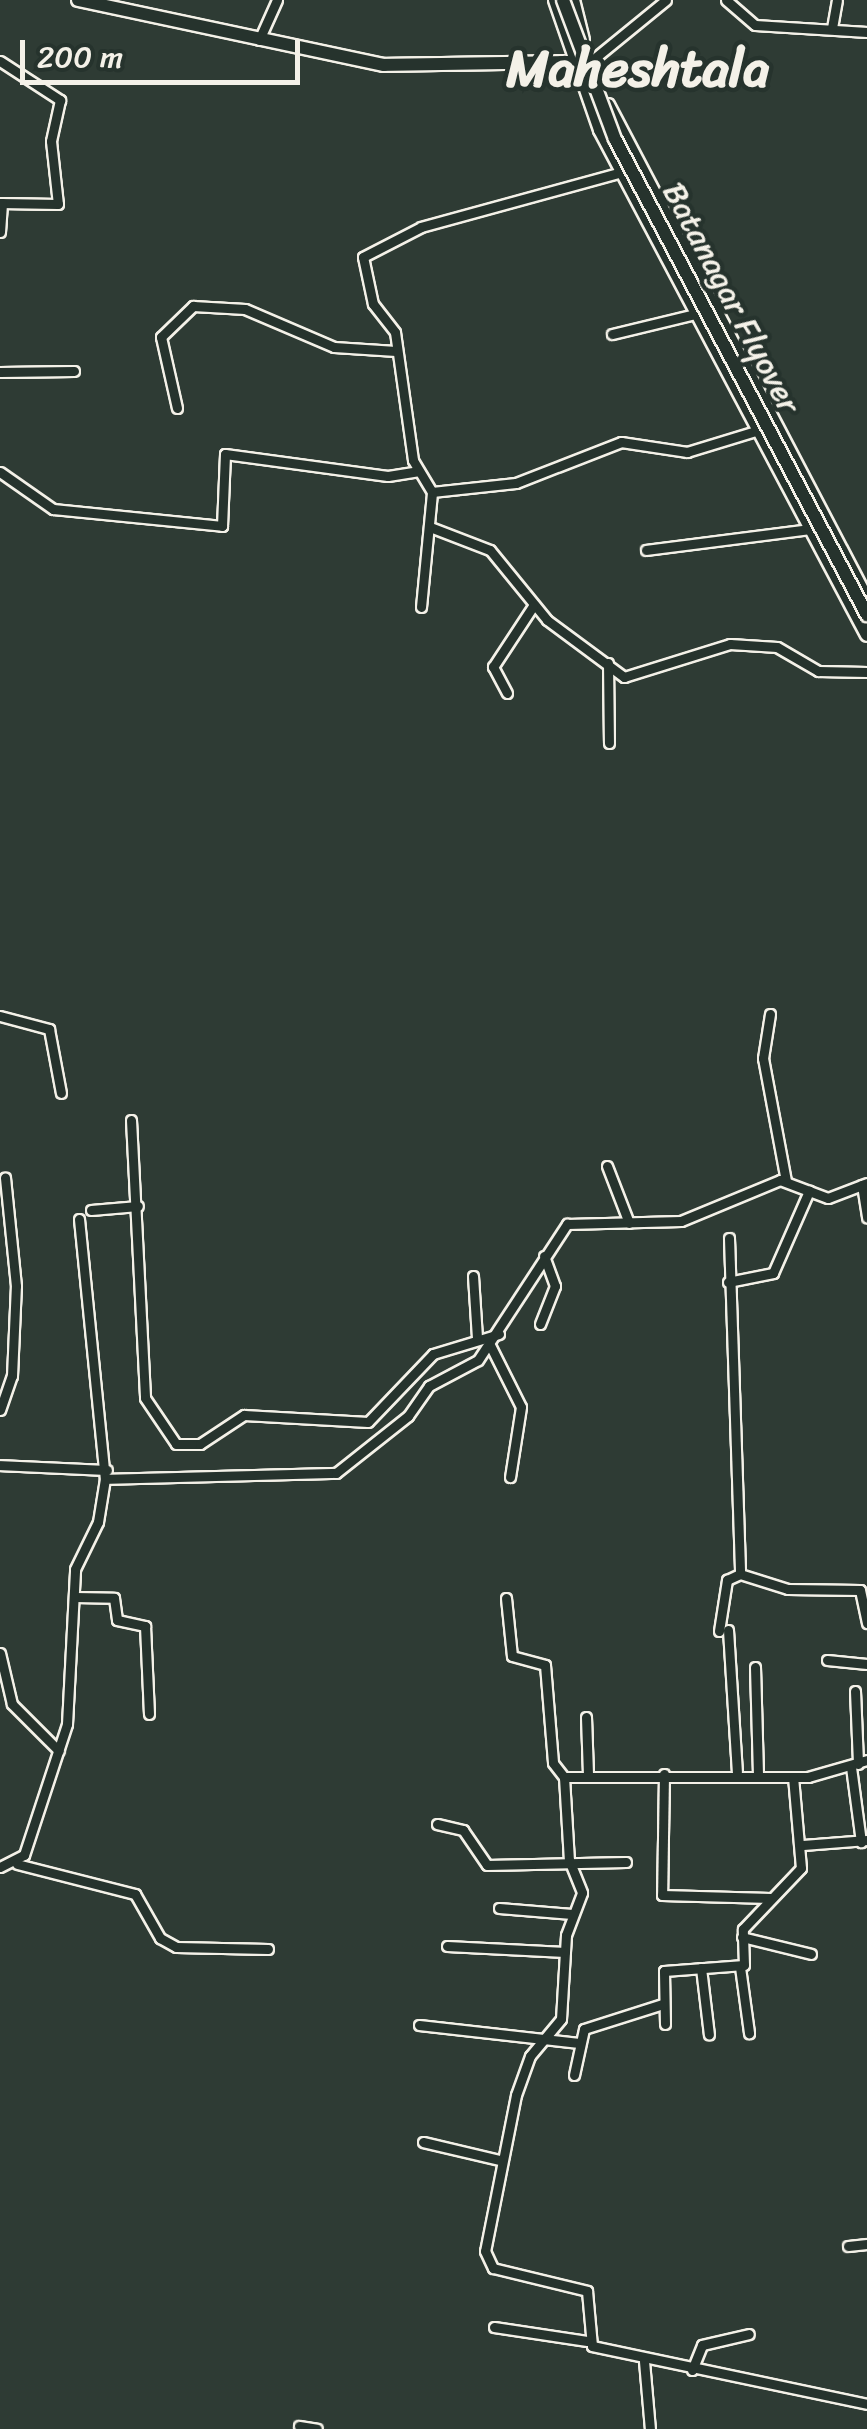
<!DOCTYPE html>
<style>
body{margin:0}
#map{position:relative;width:867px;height:2429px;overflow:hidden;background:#2e3b34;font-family:Sriracha,sans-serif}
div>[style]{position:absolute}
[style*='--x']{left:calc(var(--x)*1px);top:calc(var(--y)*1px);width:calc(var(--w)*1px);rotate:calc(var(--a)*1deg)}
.roads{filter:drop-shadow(2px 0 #f4f1e8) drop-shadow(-2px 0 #f4f1e8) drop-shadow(0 2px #f4f1e8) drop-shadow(0 -2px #f4f1e8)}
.street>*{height:9px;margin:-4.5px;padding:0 4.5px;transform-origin:4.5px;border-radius:4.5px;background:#26332d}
.secondary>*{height:12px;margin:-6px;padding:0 6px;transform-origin:6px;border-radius:6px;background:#26332d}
.bridges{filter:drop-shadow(2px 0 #f4f1e8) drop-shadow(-2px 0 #f4f1e8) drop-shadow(0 2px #f4f1e8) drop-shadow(0 -2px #f4f1e8)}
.secondary-bridge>*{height:12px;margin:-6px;padding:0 6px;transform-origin:6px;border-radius:6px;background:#26332d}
span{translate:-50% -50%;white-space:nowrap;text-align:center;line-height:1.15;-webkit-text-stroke:9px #26332d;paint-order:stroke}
.street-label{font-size:32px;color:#f4f1e8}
.town-label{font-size:52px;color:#f4f1e8;font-weight:700}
.scale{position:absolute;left:20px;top:40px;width:280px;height:45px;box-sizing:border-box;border:5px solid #f4f1e8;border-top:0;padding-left:12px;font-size:30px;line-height:35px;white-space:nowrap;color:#f4f1e8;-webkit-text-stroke:8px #26332d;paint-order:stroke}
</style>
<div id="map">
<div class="roads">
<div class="street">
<div style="--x:726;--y:0;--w:38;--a:41"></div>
<div style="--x:755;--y:25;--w:112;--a:3.6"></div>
<div style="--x:832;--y:28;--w:28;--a:-80"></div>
<div style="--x:259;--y:40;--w:44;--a:-65.8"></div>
<div style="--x:0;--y:61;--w:72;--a:33"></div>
<div style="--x:60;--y:100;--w:42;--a:102.4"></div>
<div style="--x:51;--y:141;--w:63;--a:83.7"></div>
<div style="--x:58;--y:204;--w:58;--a:-179"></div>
<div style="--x:590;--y:62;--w:98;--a:-39.2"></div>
<div style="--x:0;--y:232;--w:29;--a:-86"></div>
<div style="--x:612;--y:334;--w:89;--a:-13.6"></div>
<div style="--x:0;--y:372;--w:74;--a:-0.8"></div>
<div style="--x:177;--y:408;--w:73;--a:-102.7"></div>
<div style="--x:161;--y:337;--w:45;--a:-44.1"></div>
<div style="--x:193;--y:306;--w:52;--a:3.3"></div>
<div style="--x:245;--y:309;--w:97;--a:23.1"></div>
<div style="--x:334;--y:347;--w:62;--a:3.7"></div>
<div style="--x:0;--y:472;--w:65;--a:34.9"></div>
<div style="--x:53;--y:509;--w:170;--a:5.7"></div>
<div style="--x:222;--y:526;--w:72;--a:-87.6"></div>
<div style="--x:225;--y:454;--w:164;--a:7.7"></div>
<div style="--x:388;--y:476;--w:30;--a:-9"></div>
<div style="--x:432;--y:492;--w:84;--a:-6.1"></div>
<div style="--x:516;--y:483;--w:113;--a:-21.3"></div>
<div style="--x:621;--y:442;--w:67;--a:8.6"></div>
<div style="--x:687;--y:452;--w:75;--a:-17"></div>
<div style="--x:430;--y:527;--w:64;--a:21"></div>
<div style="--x:490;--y:550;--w:90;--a:50.8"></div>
<div style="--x:547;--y:620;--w:96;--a:36.5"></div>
<div style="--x:624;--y:677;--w:111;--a:-17.3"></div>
<div style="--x:730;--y:644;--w:47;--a:3.7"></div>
<div style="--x:777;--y:647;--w:48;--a:30.3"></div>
<div style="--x:818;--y:671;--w:49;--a:1.2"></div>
<div style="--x:646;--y:550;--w:165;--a:-7.3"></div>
<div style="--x:421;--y:607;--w:116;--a:-84.5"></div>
<div style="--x:432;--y:492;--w:37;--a:-121"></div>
<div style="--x:413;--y:460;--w:129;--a:-98"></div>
<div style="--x:395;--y:332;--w:36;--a:-128"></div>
<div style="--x:373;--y:304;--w:48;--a:-102"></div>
<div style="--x:363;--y:257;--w:65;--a:-27.3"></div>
<div style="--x:421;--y:227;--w:208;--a:-15.3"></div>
<div style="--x:608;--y:663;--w:80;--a:89.3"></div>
<div style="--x:507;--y:693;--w:30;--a:-118"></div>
<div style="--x:493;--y:667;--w:73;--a:-56.7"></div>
<div style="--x:770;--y:1014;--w:45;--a:99"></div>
<div style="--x:763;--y:1058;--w:125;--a:79.4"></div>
<div style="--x:0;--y:1016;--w:51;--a:14.9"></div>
<div style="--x:49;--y:1029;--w:65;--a:79.4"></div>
<div style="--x:131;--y:1120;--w:278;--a:87.1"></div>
<div style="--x:145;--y:1398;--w:55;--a:56"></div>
<div style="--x:176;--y:1444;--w:24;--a:0"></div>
<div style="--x:200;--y:1444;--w:53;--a:-33.4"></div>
<div style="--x:244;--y:1415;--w:124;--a:3.2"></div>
<div style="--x:368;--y:1422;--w:94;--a:-46.3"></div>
<div style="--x:433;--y:1354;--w:69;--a:-16.9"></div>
<div style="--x:607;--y:1166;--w:61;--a:68.9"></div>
<div style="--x:862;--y:1185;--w:33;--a:81"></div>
<div style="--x:91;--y:1210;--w:47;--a:-4.9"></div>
<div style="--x:79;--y:1219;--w:261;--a:84.3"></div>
<div style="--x:729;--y:1238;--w:336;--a:88.1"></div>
<div style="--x:740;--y:1574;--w:50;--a:17.4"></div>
<div style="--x:788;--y:1589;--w:72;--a:0.8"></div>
<div style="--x:860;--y:1590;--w:34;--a:78"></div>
<div style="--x:473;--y:1276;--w:62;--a:86.3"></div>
<div style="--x:728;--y:1282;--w:46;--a:-11.3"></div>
<div style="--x:773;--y:1273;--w:90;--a:-66.3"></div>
<div style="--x:540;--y:1324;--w:41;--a:-68.5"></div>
<div style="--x:555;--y:1286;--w:32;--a:-110"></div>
<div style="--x:490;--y:1345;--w:69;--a:63.4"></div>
<div style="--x:521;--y:1407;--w:71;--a:98.9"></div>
<div style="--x:0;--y:1410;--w:36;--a:-71"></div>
<div style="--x:12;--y:1376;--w:90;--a:-87.5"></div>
<div style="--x:16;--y:1286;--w:109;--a:-95.8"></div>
<div style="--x:0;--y:1465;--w:107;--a:2.7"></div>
<div style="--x:75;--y:1597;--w:39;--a:1"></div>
<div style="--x:114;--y:1598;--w:22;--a:82"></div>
<div style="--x:117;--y:1620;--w:29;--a:12"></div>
<div style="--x:145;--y:1626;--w:88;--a:87.4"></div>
<div style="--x:506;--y:1598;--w:58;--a:84.1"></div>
<div style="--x:512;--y:1656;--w:34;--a:15"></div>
<div style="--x:545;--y:1665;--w:98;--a:85.3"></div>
<div style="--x:553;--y:1763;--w:18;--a:52"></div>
<div style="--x:728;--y:1630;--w:142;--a:86.4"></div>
<div style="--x:719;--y:1631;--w:52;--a:-81.1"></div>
<div style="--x:727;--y:1580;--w:14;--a:-25"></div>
<div style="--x:0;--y:1653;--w:52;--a:76.8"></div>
<div style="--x:12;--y:1704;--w:66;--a:45"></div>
<div style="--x:827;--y:1660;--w:40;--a:5.7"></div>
<div style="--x:755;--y:1667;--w:107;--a:88.4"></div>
<div style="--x:855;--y:1691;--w:73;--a:87.6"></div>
<div style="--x:586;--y:1717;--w:57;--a:88"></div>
<div style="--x:867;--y:1760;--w:61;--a:163.9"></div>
<div style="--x:808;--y:1777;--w:244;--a:180"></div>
<div style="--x:564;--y:1777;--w:83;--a:86.6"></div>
<div style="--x:569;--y:1860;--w:35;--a:68"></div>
<div style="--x:582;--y:1893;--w:45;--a:110.9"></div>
<div style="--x:566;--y:1935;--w:84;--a:93.4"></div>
<div style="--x:561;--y:2019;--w:48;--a:130"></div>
<div style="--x:530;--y:2056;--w:41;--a:109.7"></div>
<div style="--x:516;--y:2095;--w:159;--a:101.2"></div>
<div style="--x:485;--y:2251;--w:19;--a:65"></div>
<div style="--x:493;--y:2268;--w:97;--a:13.7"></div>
<div style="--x:587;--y:2291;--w:55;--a:84.8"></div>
<div style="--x:592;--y:2346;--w:281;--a:11.9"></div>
<div style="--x:851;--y:1767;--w:76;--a:82.4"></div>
<div style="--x:664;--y:1774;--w:121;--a:90.9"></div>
<div style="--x:662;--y:1895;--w:108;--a:1.6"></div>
<div style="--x:437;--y:1824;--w:27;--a:13"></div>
<div style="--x:463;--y:1830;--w:42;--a:55.6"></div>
<div style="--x:487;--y:1865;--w:139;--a:-1.2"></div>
<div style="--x:803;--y:1845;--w:64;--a:-4.5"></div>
<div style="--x:17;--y:1864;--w:122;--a:14.3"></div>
<div style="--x:135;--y:1894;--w:51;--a:60.4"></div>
<div style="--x:160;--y:1938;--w:18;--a:29"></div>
<div style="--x:176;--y:1947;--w:92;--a:1.2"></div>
<div style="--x:0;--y:1867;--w:27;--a:-27"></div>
<div style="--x:24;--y:1855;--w:138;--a:-71.8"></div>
<div style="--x:67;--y:1724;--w:155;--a:-87"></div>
<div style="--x:75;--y:1569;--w:52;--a:-63.9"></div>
<div style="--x:98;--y:1522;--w:44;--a:-80.8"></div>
<div style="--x:105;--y:1479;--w:231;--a:-1.5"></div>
<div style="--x:336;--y:1473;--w:92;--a:-38.4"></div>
<div style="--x:408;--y:1416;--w:37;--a:-55"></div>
<div style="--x:429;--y:1386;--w:55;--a:-28"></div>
<div style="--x:478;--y:1360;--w:163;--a:-56.8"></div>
<div style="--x:567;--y:1224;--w:114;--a:-1.5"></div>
<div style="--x:681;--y:1221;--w:107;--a:-22.5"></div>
<div style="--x:780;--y:1180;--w:51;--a:20.6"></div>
<div style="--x:828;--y:1198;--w:42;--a:-21"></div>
<div style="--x:499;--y:1908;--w:73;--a:4.7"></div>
<div style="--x:742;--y:1937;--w:71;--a:13.8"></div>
<div style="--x:447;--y:1946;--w:118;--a:2.9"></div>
<div style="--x:740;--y:1967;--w:67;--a:82.2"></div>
<div style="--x:701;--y:1968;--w:67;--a:83.2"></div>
<div style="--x:665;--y:2024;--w:53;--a:-91.1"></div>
<div style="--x:664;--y:1971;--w:80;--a:-4.3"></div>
<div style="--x:744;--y:1965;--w:36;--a:-92"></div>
<div style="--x:743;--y:1929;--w:84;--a:-46.4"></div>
<div style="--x:801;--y:1868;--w:91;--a:-95"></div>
<div style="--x:419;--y:2025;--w:161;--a:6.4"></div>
<div style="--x:574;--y:2075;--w:47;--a:-77.7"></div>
<div style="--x:584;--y:2029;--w:83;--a:-17.6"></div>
<div style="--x:423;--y:2142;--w:79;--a:13.2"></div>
<div style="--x:848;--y:2246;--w:19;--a:-6"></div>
<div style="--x:494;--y:2327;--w:94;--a:8.6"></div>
<div style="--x:644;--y:2361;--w:68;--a:85"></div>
<div style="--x:692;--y:2370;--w:27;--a:-68"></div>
<div style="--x:702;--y:2345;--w:48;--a:-13.2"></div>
<div style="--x:299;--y:2426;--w:18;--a:9"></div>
</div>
<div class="secondary">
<div style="--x:78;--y:0;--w:313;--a:12"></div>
<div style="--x:384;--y:65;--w:194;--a:-0.9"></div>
<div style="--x:555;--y:0;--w:138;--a:70.9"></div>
<div style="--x:600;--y:130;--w:571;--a:62.13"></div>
<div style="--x:573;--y:0;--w:41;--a:76"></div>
<div style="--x:608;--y:105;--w:558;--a:62.33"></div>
</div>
</div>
<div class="bridges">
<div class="secondary-bridge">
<div style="--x:563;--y:0;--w:148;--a:69.5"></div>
<div style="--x:615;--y:139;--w:539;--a:62.1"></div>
</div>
</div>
<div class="street-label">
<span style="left:731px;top:298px;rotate:62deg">Batanagar Flyover</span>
</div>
<div class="town-label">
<span style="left:638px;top:70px">Maheshtala</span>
</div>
<div class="scale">200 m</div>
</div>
